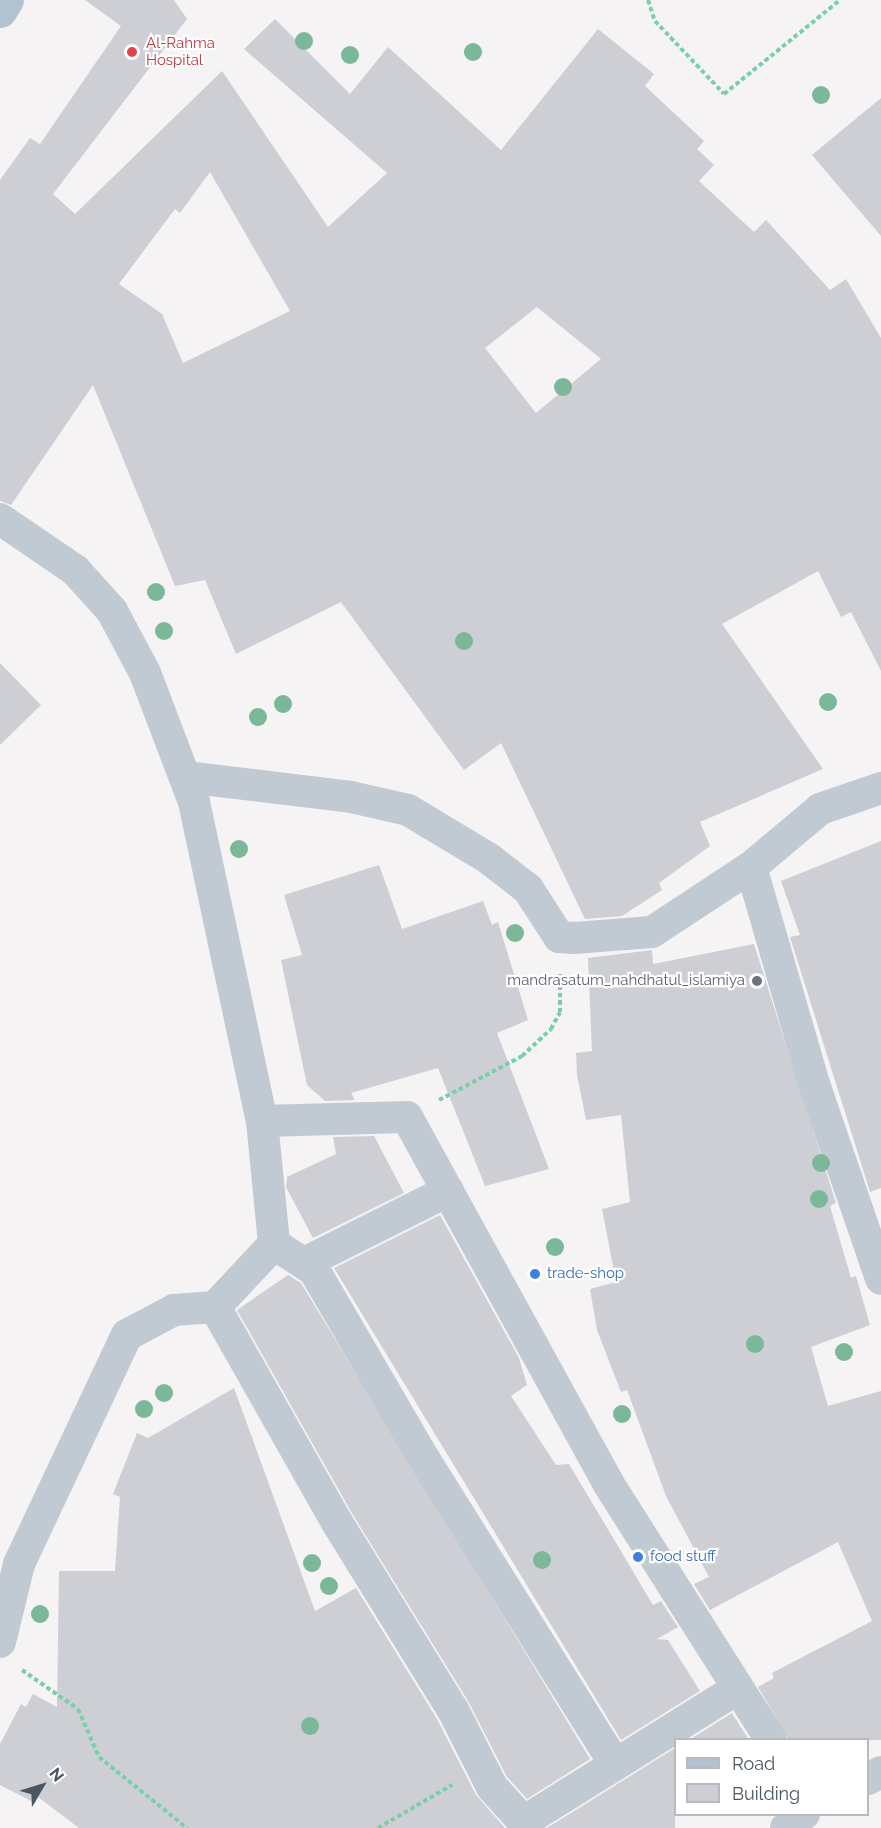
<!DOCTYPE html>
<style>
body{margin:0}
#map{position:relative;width:881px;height:1828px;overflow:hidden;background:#f5f3f3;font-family:Raleway,sans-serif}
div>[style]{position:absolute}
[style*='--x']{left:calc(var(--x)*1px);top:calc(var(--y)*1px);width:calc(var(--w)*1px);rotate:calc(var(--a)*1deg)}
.building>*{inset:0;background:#cdcfd5}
.path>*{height:4px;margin-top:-2px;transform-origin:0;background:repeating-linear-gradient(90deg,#7ad0a6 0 4.5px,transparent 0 7.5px)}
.street>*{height:32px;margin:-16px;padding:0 16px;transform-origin:16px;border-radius:16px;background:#c1cad2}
.primary>*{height:33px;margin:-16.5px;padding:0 16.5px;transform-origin:16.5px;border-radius:16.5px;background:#b3c2d1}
.trees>*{width:18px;height:18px;margin:-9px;border-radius:50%;background:#7bb799}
.dots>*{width:16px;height:16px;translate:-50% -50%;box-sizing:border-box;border:3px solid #fff;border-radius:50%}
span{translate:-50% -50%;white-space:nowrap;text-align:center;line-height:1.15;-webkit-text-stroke:4.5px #fff;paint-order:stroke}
.health-label{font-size:15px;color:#be3a42}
.left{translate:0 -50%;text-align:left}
.worship-label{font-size:15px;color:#5b616d}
.right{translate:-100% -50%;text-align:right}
.shop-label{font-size:15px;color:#366cbe}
.legend{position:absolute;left:674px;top:1738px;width:195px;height:78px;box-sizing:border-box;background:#fff;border:2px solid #b7bbc0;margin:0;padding:8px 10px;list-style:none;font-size:18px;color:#4a5661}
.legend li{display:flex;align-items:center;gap:12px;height:30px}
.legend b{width:30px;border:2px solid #b7bbc0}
.north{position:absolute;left:12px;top:1756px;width:60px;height:60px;-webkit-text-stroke:4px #fff;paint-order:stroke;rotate:52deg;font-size:16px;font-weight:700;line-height:24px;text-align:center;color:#4a5661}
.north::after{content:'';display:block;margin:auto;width:21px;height:27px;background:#4a5661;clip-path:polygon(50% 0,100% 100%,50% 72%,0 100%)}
</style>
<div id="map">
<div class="building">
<div style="clip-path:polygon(evenodd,85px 0,174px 0,187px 19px,53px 194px,75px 214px,222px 71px,328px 227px,387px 173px,244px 49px,275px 19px,350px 94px,388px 47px,501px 150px,598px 29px,654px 74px,645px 86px,704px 141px,697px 149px,714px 165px,699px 181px,754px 232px,766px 220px,830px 290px,846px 279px,881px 338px,881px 671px,851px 612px,841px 617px,818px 571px,722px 624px,823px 769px,700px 822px,710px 846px,659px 883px,662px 890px,622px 916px,585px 919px,501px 743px,464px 770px,341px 602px,236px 654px,205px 580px,175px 586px,93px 385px,11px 505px,0 501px,0 180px,30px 138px,40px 144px,121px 26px,85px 0,210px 172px,290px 311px,183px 363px,162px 314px,119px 284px,175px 209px,180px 213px,210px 172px,85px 0,537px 307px,601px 359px,536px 413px,485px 348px,537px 307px)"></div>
<div style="clip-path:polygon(881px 98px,881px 236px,812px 155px)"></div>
<div style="clip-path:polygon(0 663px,41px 705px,0 745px)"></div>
<div style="clip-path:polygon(881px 841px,881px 1188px,870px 1192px,790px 937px,800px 935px,781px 881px)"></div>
<div style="clip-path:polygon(379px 865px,402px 929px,483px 901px,492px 925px,498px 922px,528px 1020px,497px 1033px,549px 1169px,485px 1186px,438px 1068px,351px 1093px,355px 1100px,325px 1101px,307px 1085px,281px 960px,302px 955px,284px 895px)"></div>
<div style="clip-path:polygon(754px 944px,836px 1203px,830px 1206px,851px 1278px,856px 1276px,870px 1325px,811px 1347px,828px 1406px,881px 1391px,881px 1740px,789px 1740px,758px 1687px,774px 1678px,772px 1673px,872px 1621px,838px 1542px,710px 1610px,694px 1584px,709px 1577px,666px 1496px,627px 1390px,621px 1392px,597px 1330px,590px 1289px,616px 1282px,602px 1209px,630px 1202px,621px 1115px,586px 1120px,577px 1075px,576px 1053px,592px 1051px,588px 958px,652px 950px,653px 964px)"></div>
<div style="clip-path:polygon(374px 1136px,404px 1193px,313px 1238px,286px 1187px,287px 1177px,336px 1154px,333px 1137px)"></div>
<div style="clip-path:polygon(440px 1215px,519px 1358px,527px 1385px,511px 1396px,556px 1465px,569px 1464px,653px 1605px,661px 1601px,678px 1627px,657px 1639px,668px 1640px,700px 1691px,621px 1740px,334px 1268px)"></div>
<div style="clip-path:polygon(288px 1275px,301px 1283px,590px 1759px,527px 1799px,507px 1777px,468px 1701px,353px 1515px,237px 1310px)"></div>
<div style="clip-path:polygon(234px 1388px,315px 1611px,356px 1588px,437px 1719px,476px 1795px,505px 1828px,79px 1828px,38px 1797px,35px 1803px,0 1785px,0 1744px,21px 1704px,26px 1707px,33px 1694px,57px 1707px,59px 1571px,115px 1571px,120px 1497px,113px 1494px,137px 1433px,148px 1438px)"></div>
<div style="clip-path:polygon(732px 1713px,749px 1740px,689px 1740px)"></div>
<div style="clip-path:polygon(675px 1748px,675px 1828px,547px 1828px)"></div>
</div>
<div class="path">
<div style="--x:648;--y:0;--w:22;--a:72"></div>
<div style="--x:655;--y:21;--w:100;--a:46.6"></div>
<div style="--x:724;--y:94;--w:149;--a:-39"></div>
<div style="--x:439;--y:1100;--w:94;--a:-27.9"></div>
<div style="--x:522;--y:1056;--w:40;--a:-43"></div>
<div style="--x:551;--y:1029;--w:19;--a:-62"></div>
<div style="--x:560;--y:1012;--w:38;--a:-90"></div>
<div style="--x:22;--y:1670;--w:68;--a:34.9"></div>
<div style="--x:78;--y:1709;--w:52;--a:66.4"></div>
<div style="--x:99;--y:1757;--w:113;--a:38.9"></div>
<div style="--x:378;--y:1828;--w:86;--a:-30.2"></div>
</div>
<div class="street">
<div style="--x:0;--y:519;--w:91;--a:34.2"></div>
<div style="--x:75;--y:570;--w:55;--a:47.9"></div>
<div style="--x:112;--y:611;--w:70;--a:62"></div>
<div style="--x:145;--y:673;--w:138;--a:69.2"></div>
<div style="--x:194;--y:802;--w:326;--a:78"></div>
<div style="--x:262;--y:1121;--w:124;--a:84.4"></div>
<div style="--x:274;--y:1244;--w:86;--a:133.1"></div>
<div style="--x:215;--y:1307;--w:249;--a:60.5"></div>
<div style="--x:338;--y:1524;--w:219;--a:58.3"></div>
<div style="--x:453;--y:1710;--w:86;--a:63.1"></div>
<div style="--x:492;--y:1787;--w:55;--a:47.9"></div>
<div style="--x:186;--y:777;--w:166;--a:6.9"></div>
<div style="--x:351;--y:797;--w:58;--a:12.8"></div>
<div style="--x:408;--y:810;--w:93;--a:31"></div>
<div style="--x:488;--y:858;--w:51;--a:37.8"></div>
<div style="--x:528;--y:889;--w:57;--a:57.1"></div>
<div style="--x:559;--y:937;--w:15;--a:4"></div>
<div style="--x:574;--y:938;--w:78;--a:-4.4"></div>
<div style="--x:652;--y:932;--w:118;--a:-33.3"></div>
<div style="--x:751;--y:867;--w:90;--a:-40"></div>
<div style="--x:820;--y:809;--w:65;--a:-19"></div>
<div style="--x:751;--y:867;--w:226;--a:73.8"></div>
<div style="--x:814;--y:1084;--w:206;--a:71"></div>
<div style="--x:262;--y:1121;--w:145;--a:-1.6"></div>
<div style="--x:407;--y:1117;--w:418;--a:61.2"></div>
<div style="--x:608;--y:1483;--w:304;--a:57.6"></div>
<div style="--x:274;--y:1244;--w:48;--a:33"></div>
<div style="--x:314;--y:1270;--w:207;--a:59.8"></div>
<div style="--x:418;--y:1449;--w:372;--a:58"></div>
<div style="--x:304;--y:1263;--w:161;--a:-26.6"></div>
<div style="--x:0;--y:1642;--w:80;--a:-76.3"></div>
<div style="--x:19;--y:1564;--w:253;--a:-64.8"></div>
<div style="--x:127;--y:1335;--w:53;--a:-28"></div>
<div style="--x:174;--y:1310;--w:41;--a:-4.2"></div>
<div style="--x:868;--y:1779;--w:15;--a:-28"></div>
<div style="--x:523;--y:1822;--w:253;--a:-31.9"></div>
<div style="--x:786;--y:1828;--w:23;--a:-38"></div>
</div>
<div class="primary">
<div style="--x:0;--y:11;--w:13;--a:-58"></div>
</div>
<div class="trees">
<div style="left:304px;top:41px"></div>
<div style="left:473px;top:52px"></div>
<div style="left:350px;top:55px"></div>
<div style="left:821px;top:95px"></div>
<div style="left:563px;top:387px"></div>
<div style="left:156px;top:592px"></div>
<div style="left:164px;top:631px"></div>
<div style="left:464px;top:641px"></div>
<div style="left:828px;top:702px"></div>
<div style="left:283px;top:704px"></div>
<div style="left:258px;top:717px"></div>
<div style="left:239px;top:849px"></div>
<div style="left:515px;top:933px"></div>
<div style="left:821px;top:1163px"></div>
<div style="left:819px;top:1199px"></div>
<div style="left:555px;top:1247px"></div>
<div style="left:755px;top:1344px"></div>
<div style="left:844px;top:1352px"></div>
<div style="left:164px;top:1393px"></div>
<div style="left:144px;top:1409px"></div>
<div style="left:622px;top:1414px"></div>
<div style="left:542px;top:1560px"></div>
<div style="left:312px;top:1563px"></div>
<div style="left:329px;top:1586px"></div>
<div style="left:40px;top:1614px"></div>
<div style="left:310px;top:1726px"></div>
</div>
<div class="dots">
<div style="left:132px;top:52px;background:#e0444e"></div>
<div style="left:757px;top:981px;background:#6b7280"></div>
<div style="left:535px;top:1274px;background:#3f7fe0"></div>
<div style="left:638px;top:1557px;background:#3f7fe0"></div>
</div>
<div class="health-label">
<span class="left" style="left:146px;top:52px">Al-Rahma<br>Hospital</span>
</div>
<div class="worship-label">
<span class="right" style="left:745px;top:981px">mandrasatum_nahdhatul_islamiya</span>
</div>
<div class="shop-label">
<span class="left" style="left:547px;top:1274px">trade-shop</span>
<span class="left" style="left:650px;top:1557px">food stuff</span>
</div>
<ul class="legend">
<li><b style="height:8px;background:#b3c2d1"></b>Road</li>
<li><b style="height:16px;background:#cdcfd5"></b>Building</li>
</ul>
<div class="north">N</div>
</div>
